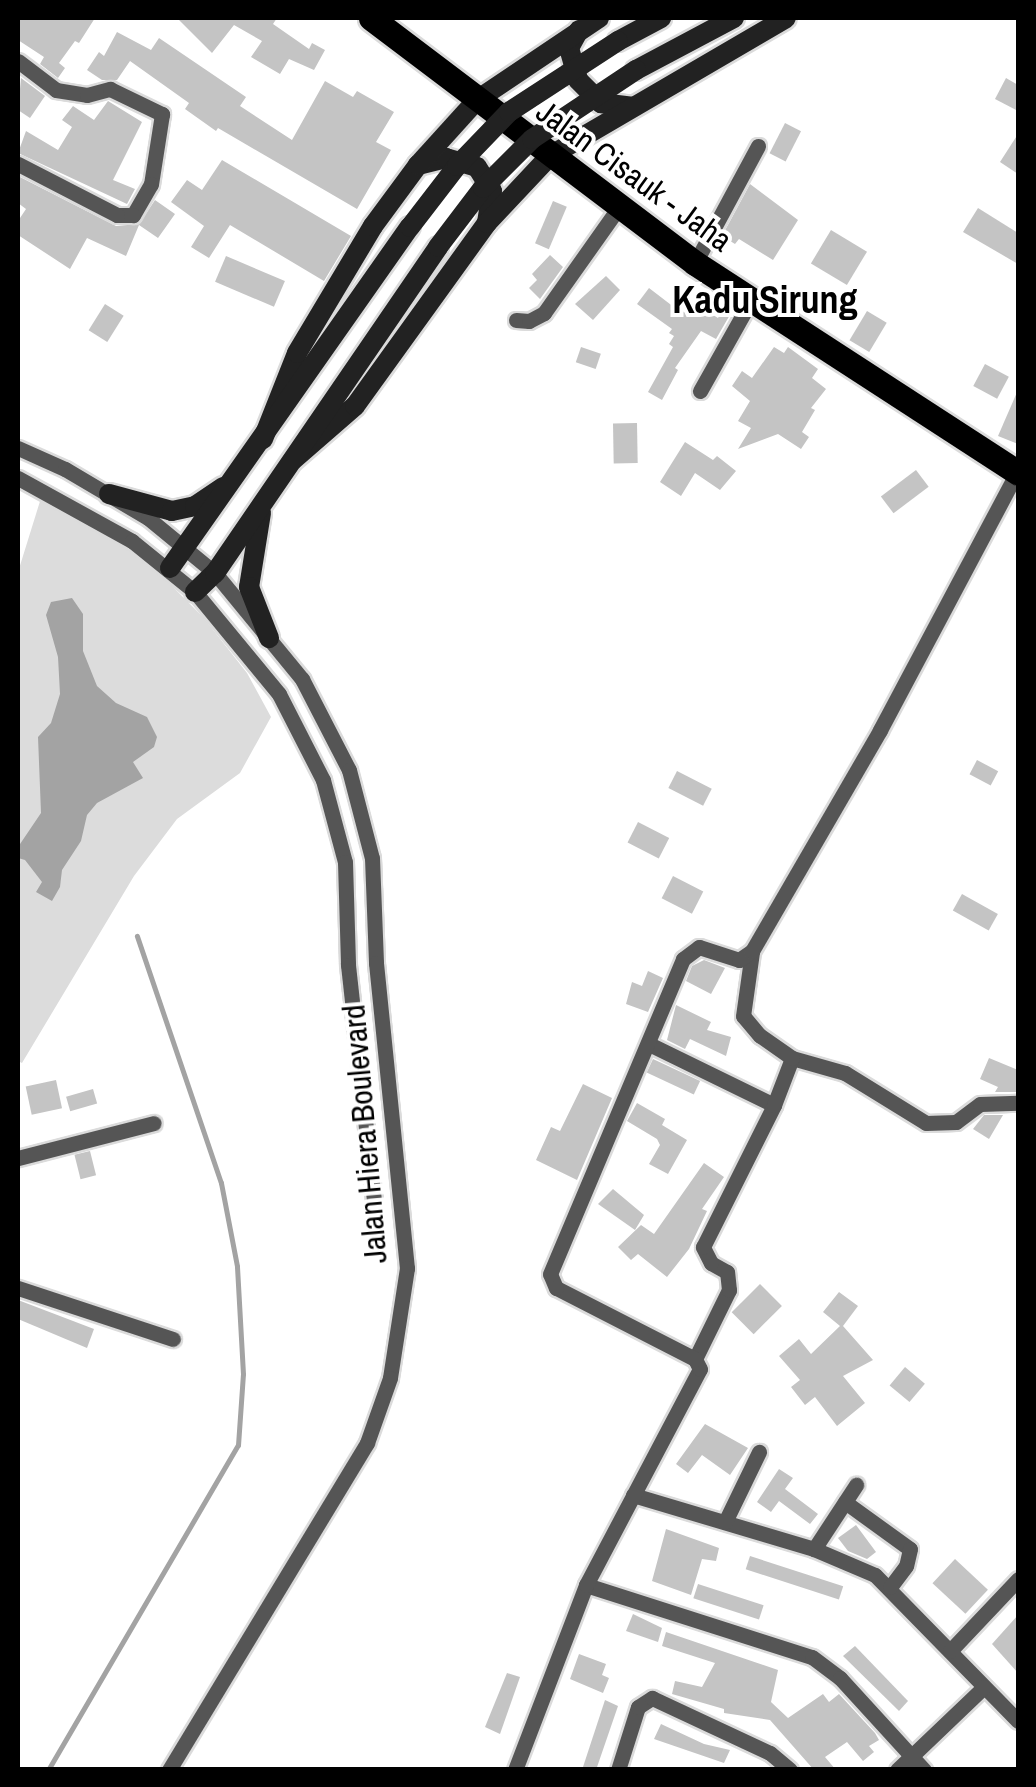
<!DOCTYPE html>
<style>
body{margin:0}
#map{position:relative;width:1036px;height:1787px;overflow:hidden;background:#fff;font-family:"Archivo Narrow",sans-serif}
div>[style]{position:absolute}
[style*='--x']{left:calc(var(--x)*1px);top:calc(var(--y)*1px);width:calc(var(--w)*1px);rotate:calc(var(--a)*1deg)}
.green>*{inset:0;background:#dcdcdc}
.water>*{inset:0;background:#a3a3a3}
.stream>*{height:5px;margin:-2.5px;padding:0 2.5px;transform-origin:2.5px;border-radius:2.5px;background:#a3a3a3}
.building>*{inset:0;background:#c4c4c4;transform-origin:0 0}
.roads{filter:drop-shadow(2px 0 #dbdbdb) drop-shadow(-2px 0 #dbdbdb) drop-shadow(0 2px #dbdbdb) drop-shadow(0 -2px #dbdbdb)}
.street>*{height:15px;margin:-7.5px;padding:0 7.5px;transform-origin:7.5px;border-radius:7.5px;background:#555}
.secondary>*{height:20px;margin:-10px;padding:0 10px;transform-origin:10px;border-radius:10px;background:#222}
.primary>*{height:25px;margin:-12.5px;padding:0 12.5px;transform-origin:12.5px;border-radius:12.5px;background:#000}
.secondary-bridge>*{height:20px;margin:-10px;padding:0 10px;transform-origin:10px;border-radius:10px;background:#222}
span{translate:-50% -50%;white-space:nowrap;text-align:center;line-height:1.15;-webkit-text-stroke:8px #fff;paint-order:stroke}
.street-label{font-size:32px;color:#000}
.quarter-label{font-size:38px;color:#000;font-weight:700}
.frame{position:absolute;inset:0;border:20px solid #000;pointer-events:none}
</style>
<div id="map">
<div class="green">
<div style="clip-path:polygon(41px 498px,109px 533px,165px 579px,203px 617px,247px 673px,271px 717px,240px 773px,177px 819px,134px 876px,22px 1063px,18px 1061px,18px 572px)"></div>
</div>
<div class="water">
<div style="clip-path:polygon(72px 598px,83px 614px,83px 651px,97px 686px,116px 703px,147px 717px,157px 737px,154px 747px,133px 762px,143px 778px,97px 803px,87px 815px,81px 841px,62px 870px,60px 887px,52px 901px,36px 892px,42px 882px,25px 860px,18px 858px,18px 847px,41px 813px,38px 737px,51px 723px,60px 694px,58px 657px,46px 615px,51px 602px)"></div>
</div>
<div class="stream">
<div style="--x:48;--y:1770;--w:376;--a:-59.7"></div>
<div style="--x:238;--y:1445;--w:71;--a:-86"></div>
<div style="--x:243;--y:1374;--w:108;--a:-93.2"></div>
<div style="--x:237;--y:1266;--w:85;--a:-100.9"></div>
<div style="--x:221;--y:1183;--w:261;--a:-108.8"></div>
</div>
<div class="building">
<div style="clip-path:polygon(18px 18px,95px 18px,79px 43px,75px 41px,59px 63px,65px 68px,58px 78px,40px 64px,44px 57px,18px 40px)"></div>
<div style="clip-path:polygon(177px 18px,277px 18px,273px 24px,309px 49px,312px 43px,325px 50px,314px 70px,289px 59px,280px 74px,251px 57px,262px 41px,234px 25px,212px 53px)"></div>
<div style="clip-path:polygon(117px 32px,151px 50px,159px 38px,246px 97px,240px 106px,292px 140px,325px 81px,353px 97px,357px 91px,394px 112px,376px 142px,391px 150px,357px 209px,218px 128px,216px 131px,185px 109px,189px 103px,130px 61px,117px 80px,102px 80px,87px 70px,99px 52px,104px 56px)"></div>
<div style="clip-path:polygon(21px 78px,45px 96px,30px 118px,18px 110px)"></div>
<div style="clip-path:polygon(1006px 78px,1018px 85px,1018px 111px,995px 99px)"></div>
<div style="clip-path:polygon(108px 101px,142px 122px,113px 180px,135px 189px,127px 204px,18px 153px,26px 131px,58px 150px,72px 127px,62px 120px,73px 106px,94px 120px)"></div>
<div style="left:785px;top:123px;width:18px;height:34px;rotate:27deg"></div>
<div style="clip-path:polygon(1018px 134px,1018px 174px,1000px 162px)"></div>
<div style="clip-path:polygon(222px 160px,351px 236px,324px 281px,230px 225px,209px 258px,191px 247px,204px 226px,171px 202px,187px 180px,202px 190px)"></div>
<div style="clip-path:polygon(18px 176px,116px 226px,139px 224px,155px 200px,175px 214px,158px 238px,139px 225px,126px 256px,87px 238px,70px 269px,18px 235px,18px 221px,26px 209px,18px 203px)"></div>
<div style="clip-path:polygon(750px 184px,798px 220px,773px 260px,739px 239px,735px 244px,722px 236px)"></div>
<div style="left:553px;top:201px;width:15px;height:46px;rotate:23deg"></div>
<div style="clip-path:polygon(978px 208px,1018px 233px,1018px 264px,963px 232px)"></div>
<div style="left:831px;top:230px;width:42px;height:39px;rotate:31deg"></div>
<div style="clip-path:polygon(550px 255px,563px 267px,540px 299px,529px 288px,537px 280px,532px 274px)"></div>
<div style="left:226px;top:256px;width:64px;height:28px;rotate:23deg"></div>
<div style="clip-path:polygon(606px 276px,620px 290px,593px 320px,575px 304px)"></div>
<div style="clip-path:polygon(649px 288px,679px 311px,685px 312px,692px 302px,718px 318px,723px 309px,731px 313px,716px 339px,701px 331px,675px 368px,678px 370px,662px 400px,648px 392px,673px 347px,669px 344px,674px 336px,669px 333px,672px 329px,637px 304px)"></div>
<div style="left:105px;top:304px;width:22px;height:31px;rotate:32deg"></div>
<div style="left:867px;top:311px;width:23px;height:34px;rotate:31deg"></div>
<div style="left:581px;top:347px;width:21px;height:16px;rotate:19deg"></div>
<div style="clip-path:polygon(774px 347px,784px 353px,788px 347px,818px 369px,812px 378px,826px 389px,811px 408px,815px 410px,802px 432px,809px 437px,801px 449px,778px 434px,738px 449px,751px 428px,738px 421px,750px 401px,732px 386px,742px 371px,752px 378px)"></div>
<div style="left:985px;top:364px;width:27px;height:25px;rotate:28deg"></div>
<div style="clip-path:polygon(1018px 390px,1018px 444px,998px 436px)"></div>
<div style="left:637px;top:423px;width:40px;height:24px;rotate:89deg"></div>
<div style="clip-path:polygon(685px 442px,713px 460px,717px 456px,736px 471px,720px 490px,695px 473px,681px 496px,660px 482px)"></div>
<div style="left:916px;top:470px;width:21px;height:44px;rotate:53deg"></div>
<div style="left:977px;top:760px;width:24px;height:16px;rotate:28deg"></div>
<div style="left:677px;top:771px;width:39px;height:19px;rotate:27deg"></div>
<div style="left:638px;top:822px;width:35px;height:23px;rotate:27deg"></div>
<div style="left:673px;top:876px;width:34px;height:25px;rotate:27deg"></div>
<div style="left:962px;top:894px;width:41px;height:19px;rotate:29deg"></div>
<div style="clip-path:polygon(704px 960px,725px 968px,711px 994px,686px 981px,692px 966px)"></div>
<div style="clip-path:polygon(648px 971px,663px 978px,648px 1012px,626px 1004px,632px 982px,642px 986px)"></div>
<div style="clip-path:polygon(676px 1005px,711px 1022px,707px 1030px,731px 1037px,726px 1056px,690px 1039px,685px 1049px,667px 1040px)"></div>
<div style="clip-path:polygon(989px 1058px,1018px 1070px,1016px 1092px,995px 1092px,998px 1087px,980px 1079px)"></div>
<div style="left:653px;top:1059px;width:52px;height:15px;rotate:25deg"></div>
<div style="left:56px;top:1080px;width:29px;height:31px;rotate:78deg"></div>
<div style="clip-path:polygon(583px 1084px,612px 1098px,577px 1180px,536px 1160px,551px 1127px,560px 1131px)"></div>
<div style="left:93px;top:1089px;width:15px;height:28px;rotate:74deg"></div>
<div style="clip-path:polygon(637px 1103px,665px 1119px,662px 1125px,687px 1140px,668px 1174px,649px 1164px,660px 1145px,657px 1139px,627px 1121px)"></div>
<div style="clip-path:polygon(984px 1115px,1003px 1115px,989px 1139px,973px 1129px)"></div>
<div style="left:90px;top:1151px;width:25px;height:16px;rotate:76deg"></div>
<div style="clip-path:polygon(704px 1163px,724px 1177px,702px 1209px,707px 1211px,689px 1249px,667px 1277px,638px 1254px,631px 1260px,618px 1247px,641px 1225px,654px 1234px)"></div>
<div style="clip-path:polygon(613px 1189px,644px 1215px,635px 1230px,598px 1204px)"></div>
<div style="left:760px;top:1284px;width:31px;height:40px;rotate:45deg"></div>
<div style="clip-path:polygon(839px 1292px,858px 1306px,843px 1326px,873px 1360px,843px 1376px,865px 1403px,837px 1426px,815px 1397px,805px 1405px,791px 1387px,800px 1380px,779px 1356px,799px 1339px,811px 1354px,840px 1326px,823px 1312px)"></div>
<div style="clip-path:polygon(18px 1300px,94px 1329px,87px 1348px,18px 1319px)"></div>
<div style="left:905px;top:1367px;width:26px;height:24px;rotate:40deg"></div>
<div style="clip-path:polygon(705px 1424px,748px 1448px,730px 1475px,702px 1455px,688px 1473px,676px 1464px)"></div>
<div style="clip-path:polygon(779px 1469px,793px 1478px,785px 1489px,818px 1514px,810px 1524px,779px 1501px,771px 1512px,757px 1502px)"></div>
<div style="clip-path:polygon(856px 1525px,876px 1552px,867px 1559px,848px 1551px,838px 1538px)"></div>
<div style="clip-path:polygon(666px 1529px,719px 1548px,716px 1561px,702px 1559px,691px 1595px,652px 1581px)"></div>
<div style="left:750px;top:1556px;width:98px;height:14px;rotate:18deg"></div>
<div style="left:955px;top:1559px;width:45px;height:33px;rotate:43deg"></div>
<div style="left:698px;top:1584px;width:69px;height:15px;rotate:18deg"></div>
<div style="clip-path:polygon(633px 1614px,662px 1628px,658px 1642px,626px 1631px)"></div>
<div style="clip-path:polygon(1018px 1615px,1018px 1673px,992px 1644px)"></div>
<div style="clip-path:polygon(666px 1632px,778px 1670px,771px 1702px,788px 1718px,823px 1694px,829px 1702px,839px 1694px,875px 1733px,879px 1740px,869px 1746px,874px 1752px,863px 1761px,847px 1742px,825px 1757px,836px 1770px,814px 1770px,770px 1720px,724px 1713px,724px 1709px,672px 1694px,675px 1681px,702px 1687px,715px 1663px,662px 1646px)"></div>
<div style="clip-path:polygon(855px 1646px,908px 1701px,899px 1711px,843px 1656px)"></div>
<div style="clip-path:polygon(579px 1654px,606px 1664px,602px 1675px,609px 1678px,603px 1693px,570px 1679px)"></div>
<div style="clip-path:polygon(507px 1673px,520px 1677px,500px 1734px,485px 1727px)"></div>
<div style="clip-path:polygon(605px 1700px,618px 1706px,596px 1770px,582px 1770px)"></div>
<div style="clip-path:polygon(661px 1724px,704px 1744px,730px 1750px,724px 1763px,654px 1739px)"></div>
</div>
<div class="roads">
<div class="street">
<div style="--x:18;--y:61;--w:48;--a:37.3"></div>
<div style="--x:56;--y:90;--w:31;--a:9"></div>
<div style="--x:87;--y:95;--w:24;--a:-15"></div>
<div style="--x:110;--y:89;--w:58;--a:25.7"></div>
<div style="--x:162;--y:114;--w:71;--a:98.9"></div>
<div style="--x:151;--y:184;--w:36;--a:120"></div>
<div style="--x:133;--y:215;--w:16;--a:180"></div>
<div style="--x:117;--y:215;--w:111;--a:-152.7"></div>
<div style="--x:695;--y:263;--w:133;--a:-61.7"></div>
<div style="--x:516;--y:320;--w:13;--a:4"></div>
<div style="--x:529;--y:321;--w:17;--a:-28"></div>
<div style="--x:544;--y:313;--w:130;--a:-54.7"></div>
<div style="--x:700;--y:391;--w:104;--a:-60.7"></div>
<div style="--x:18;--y:448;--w:51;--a:24.1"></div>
<div style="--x:65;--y:469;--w:96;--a:30.6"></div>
<div style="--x:148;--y:518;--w:87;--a:39.4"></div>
<div style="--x:215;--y:573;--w:137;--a:50.6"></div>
<div style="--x:302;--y:679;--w:102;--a:62.7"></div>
<div style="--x:349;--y:770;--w:91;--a:75.4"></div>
<div style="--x:372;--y:858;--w:105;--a:87.8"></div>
<div style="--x:376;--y:963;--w:307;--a:84.2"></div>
<div style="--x:407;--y:1268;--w:111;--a:98.8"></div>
<div style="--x:390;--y:1378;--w:69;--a:109.5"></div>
<div style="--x:367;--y:1443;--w:382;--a:121.2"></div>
<div style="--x:18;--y:478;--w:130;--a:28.9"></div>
<div style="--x:132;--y:541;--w:81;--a:39"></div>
<div style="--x:195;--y:592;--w:132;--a:50.5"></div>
<div style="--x:279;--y:694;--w:97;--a:62.9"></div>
<div style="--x:323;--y:780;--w:85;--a:75"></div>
<div style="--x:345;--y:862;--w:103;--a:88.3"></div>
<div style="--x:348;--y:965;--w:235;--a:83.7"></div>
<div style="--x:649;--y:1044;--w:139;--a:26"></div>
<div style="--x:792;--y:1058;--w:55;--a:15.8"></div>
<div style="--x:845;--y:1073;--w:95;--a:31.7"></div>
<div style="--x:926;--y:1123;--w:30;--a:-2"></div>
<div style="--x:956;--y:1122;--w:30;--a:-37"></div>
<div style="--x:980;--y:1104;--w:38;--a:-2"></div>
<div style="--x:18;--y:1158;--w:140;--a:-14.4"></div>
<div style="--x:18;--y:1288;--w:163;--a:18.2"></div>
<div style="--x:695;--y:1359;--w:77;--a:-63.8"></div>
<div style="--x:729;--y:1290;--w:18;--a:-96"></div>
<div style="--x:727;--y:1272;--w:18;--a:-151"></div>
<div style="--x:711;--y:1263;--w:18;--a:-117"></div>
<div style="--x:703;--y:1247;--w:159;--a:-63.4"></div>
<div style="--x:774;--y:1105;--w:50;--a:-69"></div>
<div style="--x:792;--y:1058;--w:39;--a:-145"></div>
<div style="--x:760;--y:1036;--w:26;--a:-130"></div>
<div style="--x:743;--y:1016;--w:65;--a:-82"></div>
<div style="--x:633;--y:1495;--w:189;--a:16.6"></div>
<div style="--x:814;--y:1549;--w:66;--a:23.1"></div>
<div style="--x:875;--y:1575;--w:204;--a:45.6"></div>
<div style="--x:845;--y:1502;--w:80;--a:35.9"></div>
<div style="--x:910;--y:1549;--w:17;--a:103"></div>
<div style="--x:906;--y:1566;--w:26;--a:127"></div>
<div style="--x:725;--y:1522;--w:78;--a:-64.1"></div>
<div style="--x:814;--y:1549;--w:77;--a:-56.7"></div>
<div style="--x:586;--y:1585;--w:237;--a:17.7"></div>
<div style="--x:812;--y:1657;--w:35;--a:37"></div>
<div style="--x:840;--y:1678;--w:125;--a:47.6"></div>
<div style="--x:950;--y:1651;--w:99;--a:-46.6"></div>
<div style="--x:515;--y:1770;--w:198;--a:-69"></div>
<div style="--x:586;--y:1585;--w:244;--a:-62.2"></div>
<div style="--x:700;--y:1369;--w:11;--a:-117"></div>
<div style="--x:695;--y:1359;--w:156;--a:-152.9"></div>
<div style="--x:556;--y:1288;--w:15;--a:-113"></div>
<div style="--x:550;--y:1274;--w:342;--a:-67.1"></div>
<div style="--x:683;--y:959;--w:20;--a:-37"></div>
<div style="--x:699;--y:947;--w:42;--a:18"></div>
<div style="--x:739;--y:960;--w:16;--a:-35"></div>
<div style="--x:752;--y:951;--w:255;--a:-59.9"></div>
<div style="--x:880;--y:730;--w:292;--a:-62"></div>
<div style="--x:618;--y:1770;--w:66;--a:-72.4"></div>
<div style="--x:638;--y:1707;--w:17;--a:-33"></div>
<div style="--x:652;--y:1698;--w:130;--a:25"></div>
<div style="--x:770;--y:1753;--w:26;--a:40"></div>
<div style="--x:897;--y:1770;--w:120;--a:-43.7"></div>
</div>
<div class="secondary">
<div style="--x:579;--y:30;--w:21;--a:119"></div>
<div style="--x:569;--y:48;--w:33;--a:74"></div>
<div style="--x:578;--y:80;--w:33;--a:45"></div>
<div style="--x:601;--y:103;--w:31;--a:7"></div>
<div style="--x:618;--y:41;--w:49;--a:-28.1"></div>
<div style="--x:636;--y:70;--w:111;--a:-28"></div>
<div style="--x:418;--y:165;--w:29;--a:-14"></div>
<div style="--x:446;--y:158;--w:32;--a:16"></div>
<div style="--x:477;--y:167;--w:28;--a:58"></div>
<div style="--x:492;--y:191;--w:32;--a:99"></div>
<div style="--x:263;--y:439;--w:92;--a:-68.4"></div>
<div style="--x:297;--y:353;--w:148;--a:-59.1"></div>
<div style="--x:373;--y:226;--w:76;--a:-53.6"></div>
<div style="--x:418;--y:165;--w:88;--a:-47.8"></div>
<div style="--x:477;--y:100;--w:147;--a:-33.9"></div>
<div style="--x:293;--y:460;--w:82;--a:-41.1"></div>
<div style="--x:355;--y:406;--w:226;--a:-54.2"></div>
<div style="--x:487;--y:223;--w:92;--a:-46.8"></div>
<div style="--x:550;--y:156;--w:273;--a:-30.3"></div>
<div style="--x:109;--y:494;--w:65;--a:15.1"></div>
<div style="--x:172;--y:511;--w:24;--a:-12"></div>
<div style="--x:195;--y:506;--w:34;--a:-34"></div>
<div style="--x:261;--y:513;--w:75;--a:99.2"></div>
<div style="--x:249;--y:587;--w:55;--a:68.6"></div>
<div style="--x:170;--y:568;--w:417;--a:-54.9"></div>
<div style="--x:195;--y:592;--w:28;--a:-44"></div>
<div style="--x:215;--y:573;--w:395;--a:-55.6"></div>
</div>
<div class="primary">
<div style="--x:371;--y:18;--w:406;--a:37.1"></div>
<div style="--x:695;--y:263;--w:385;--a:33"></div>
</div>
</div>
<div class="secondary-bridge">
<div style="--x:410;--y:227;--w:77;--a:-52.4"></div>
<div style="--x:457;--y:166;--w:75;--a:-46.1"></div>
<div style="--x:509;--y:112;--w:130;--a:-33.1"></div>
<div style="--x:438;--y:247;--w:74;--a:-52.7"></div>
<div style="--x:483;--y:188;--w:69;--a:-45"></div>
<div style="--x:532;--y:139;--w:125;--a:-33.6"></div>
</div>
<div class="street-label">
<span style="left:634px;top:176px;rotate:36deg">Jalan Cisauk - Jaha</span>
<span style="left:365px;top:1134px;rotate:-95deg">Jalan Hiera Boulevard</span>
</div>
<div class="quarter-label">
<span style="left:765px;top:300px">Kadu Sirung</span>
</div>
<div class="frame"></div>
</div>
